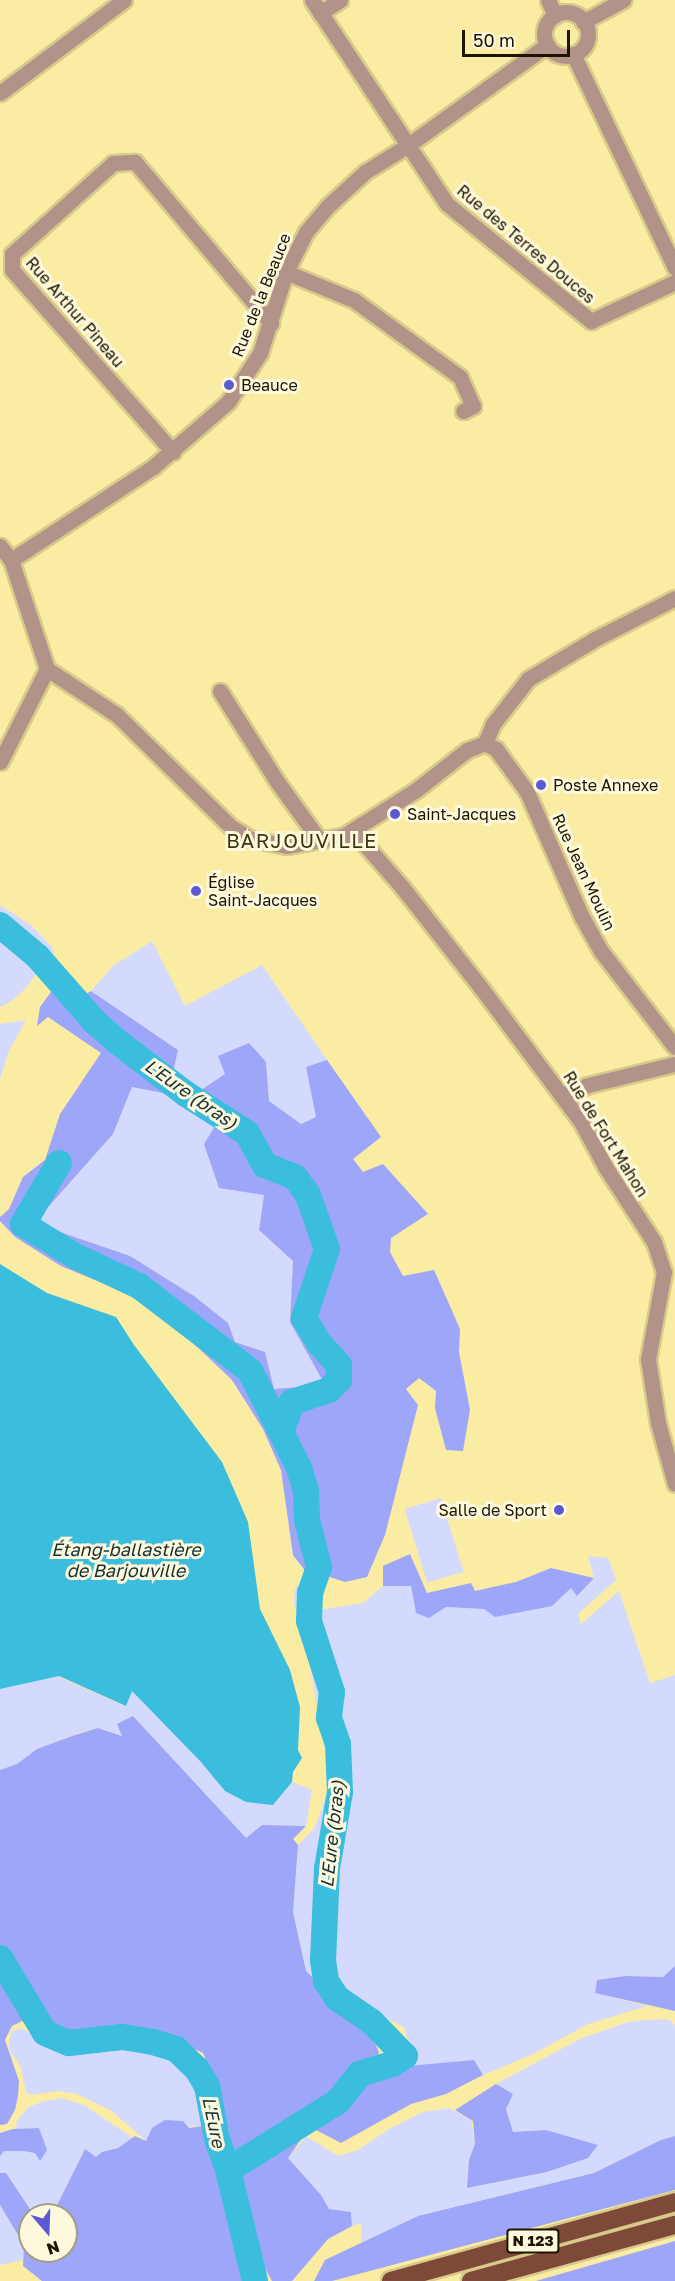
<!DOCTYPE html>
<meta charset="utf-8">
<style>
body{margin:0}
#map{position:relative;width:675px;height:2281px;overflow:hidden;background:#fbeca4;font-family:"Golos Text",sans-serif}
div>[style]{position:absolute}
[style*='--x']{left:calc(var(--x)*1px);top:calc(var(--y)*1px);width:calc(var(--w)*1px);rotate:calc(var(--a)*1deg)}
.green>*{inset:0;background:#d4dafe;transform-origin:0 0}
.forest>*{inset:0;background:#9da6f8}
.water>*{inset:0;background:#3bbddd}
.river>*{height:26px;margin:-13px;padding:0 13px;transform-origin:13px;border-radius:13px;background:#3bbddd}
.roads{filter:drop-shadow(2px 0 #d7ca8a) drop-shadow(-2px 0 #d7ca8a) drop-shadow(0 2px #d7ca8a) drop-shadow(0 -2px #d7ca8a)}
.minor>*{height:15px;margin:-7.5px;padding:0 7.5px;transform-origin:7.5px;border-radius:7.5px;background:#b29389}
.minor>.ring{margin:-7.5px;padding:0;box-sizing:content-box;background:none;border:15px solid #b29389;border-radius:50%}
.major>*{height:18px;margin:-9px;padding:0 9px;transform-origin:9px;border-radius:9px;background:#7f4939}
.dots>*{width:16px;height:16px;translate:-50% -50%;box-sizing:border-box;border:3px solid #fef9dd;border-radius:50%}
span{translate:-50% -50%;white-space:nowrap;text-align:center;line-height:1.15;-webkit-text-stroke:6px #fef9dd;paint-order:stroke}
.shield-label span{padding:2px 4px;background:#fef9dd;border:2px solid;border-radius:4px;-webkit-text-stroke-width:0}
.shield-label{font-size:15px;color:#1b1500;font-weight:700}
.street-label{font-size:16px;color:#1b1500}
.poi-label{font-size:16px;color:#1b1500}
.left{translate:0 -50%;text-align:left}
.right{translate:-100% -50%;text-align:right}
.water-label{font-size:18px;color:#142f36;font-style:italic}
.quarter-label{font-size:20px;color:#3d3610;letter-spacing:1.5px}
.north{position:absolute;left:18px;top:2203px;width:60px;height:60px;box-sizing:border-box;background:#fef9dd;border:2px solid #a39e85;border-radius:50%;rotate:161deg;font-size:16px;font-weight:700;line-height:24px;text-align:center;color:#1b1500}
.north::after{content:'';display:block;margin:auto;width:21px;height:27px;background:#5a5bd3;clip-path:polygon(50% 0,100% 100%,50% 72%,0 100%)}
.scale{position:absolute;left:462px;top:30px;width:108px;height:27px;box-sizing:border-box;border:3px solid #1b1500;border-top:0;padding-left:8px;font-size:18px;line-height:21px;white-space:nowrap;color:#1b1500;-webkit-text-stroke:4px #fef9dd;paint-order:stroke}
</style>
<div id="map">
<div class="green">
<div style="clip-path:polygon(0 905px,31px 925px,52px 947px,54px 956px,52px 962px,19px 927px,0 916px)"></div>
<div style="clip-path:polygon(0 935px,39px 970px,25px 989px,9px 1003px,0 1007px)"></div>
<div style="clip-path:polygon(152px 941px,185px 1006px,262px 965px,327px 1060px,307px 1067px,316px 1117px,301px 1124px,269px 1101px,266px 1063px,225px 1074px,202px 1089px,172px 1074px,178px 1050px,91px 991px,113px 966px)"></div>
<div style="clip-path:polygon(26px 1020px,9px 1051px,0 1079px,0 1024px)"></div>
<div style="clip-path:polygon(132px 1087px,168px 1094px,217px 1123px,264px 1195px,259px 1230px,293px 1261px,290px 1322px,325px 1385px,274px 1389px,265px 1352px,235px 1342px,228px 1323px,194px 1296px,130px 1256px,34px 1223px,113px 1134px)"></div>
<div style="left:441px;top:1498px;width:77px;height:38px;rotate:73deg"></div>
<div style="clip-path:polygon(588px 1556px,608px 1558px,616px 1580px,578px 1614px,581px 1624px,619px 1591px,650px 1683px,675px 1675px,675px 1966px,663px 1977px,625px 1976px,597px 1980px,596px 1993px,647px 2006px,588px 2024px,533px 2054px,483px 2075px,474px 2060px,415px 2067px,404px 2027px,351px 2002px,306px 1971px,293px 1912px,298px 1845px,315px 1828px,327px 1793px,325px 1750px,308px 1655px,294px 1604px,295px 1588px,303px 1582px,320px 1610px,363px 1603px,383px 1586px,411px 1586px,416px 1613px,446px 1607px,484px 1609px,572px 1587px,578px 1595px,594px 1578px)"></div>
<div style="clip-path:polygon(57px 1676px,125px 1706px,132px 1690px,200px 1761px,225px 1791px,273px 1805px,292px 1782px,312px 1790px,306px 1826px,262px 1825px,246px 1839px,133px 1716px,123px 1736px,98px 1728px,76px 1734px,37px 1749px,17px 1764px,0 1770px,0 1689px)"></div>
<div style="clip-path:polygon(658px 2019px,670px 2020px,675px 2025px,675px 2136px,661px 2140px,594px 2173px,418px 2216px,361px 2243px,361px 2223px,352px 2226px,351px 2212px,329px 2209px,321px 2195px,288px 2158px,306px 2136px,338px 2156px,358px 2150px,389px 2129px,423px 2112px,449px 2108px,471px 2120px,475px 2144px,469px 2160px,467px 2188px,547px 2172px,588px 2158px,597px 2145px,546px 2130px,513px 2132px,506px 2109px,513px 2094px,496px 2084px,580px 2039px,628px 2022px)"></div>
<div style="clip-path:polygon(21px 2028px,51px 2045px,80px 2054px,138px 2043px,164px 2052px,190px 2068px,201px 2093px,203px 2126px,152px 2128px,146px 2141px,112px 2111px,77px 2094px,58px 2091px,31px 2095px,26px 2092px,20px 2065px,10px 2051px,9px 2040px,12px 2031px)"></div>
<div style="clip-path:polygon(62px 2098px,84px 2105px,133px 2138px,118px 2148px,102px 2152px,96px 2157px,84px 2150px,52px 2215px,34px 2215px,6px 2173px,0 2173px,0 2155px,4px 2151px,23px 2151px,35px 2153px,40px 2160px,39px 2128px,16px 2129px,17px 2120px,29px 2107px,44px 2101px)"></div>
<div style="clip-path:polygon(0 2205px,24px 2245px,23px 2260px,0 2265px)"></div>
</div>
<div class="forest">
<div style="clip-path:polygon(53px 989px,71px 1002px,91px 991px,178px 1050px,168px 1094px,132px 1087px,113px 1134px,34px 1223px,130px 1256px,194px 1296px,228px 1323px,235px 1342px,265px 1352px,274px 1389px,325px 1385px,290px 1322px,293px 1261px,259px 1230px,264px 1195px,219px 1188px,204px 1144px,217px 1123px,193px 1109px,195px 1094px,225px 1074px,218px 1056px,249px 1043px,266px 1062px,269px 1101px,301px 1124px,316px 1117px,306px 1067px,327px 1060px,381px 1137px,353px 1159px,363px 1172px,383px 1164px,428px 1214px,391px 1238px,390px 1252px,403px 1276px,434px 1270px,460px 1329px,459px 1352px,470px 1410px,463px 1451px,446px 1450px,435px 1408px,436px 1391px,419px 1378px,406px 1389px,418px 1405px,385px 1535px,367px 1577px,345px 1582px,327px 1576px,321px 1554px,310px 1577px,293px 1555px,281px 1470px,263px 1429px,232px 1380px,189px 1339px,131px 1295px,61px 1266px,15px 1237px,0 1221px,0 1217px,9px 1209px,23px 1177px,45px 1160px,60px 1114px,101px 1053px,48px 1017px,37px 1026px,40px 1007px)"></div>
<div style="clip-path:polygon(410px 1554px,427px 1593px,471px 1583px,475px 1591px,516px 1582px,551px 1568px,594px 1578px,577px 1596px,571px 1588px,552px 1606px,495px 1617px,484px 1609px,446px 1607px,429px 1618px,416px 1613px,411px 1586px,383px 1586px,383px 1566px)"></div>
<div style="clip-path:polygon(133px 1716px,246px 1838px,262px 1825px,306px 1826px,293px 1839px,298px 1845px,293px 1912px,306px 1971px,368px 2028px,379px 2052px,374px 2069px,474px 2060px,483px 2075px,446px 2094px,411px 2104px,341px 2143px,316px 2130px,302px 2138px,288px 2158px,321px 2195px,329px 2209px,351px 2212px,352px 2226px,328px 2239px,292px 2281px,272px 2281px,258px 2256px,256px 2232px,245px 2206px,230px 2155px,229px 2132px,218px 2088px,203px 2053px,165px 2035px,131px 2029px,111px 2034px,71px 2037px,52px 2028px,0 1947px,0 1770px,17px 1764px,37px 1749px,72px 1736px,98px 1728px,122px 1736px,117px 1724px)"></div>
<div style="clip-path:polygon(0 1965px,31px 2017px,12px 2026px,5px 2040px,19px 2081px,18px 2096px,15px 2110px,7px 2124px,0 2125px)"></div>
<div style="clip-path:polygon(675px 1966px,675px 2011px,595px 1993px,597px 1980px,625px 1976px,663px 1977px)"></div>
<div style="clip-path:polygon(496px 2084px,513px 2094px,506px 2109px,513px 2132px,546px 2130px,598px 2145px,588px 2158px,547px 2172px,467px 2188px,469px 2160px,475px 2144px,473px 2121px,455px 2110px)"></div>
<div style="clip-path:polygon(165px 2120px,183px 2121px,189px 2128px,203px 2126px,208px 2139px,217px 2148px,232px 2202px,248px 2281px,42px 2281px,23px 2266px,24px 2245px,0 2205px,0 2173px,6px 2173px,34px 2215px,30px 2215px,30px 2251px,66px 2251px,66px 2215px,52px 2215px,85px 2149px,96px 2157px,102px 2152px,118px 2148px,135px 2136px,146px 2141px,152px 2128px)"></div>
<div style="clip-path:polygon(39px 2128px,47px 2150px,40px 2161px,35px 2153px,23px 2151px,4px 2151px,0 2156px,0 2133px,13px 2129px)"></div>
<div style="clip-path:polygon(675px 2136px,675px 2190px,332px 2281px,314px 2281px,325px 2260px,418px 2216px,594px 2173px,661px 2140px)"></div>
<div style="clip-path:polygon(675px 2241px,675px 2281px,536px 2281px)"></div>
</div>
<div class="water">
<div style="clip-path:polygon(0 1264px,47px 1293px,116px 1317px,134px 1345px,222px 1462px,248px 1522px,260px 1609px,290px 1670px,300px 1707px,298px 1750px,302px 1758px,293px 1772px,292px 1782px,273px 1805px,246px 1802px,225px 1791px,200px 1761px,132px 1691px,126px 1706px,59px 1676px,0 1689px)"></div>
</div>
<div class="river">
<div style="--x:0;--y:925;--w:48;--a:40"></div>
<div style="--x:37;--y:956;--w:88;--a:48.7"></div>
<div style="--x:95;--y:1022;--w:32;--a:41"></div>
<div style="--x:119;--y:1043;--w:84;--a:37.3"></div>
<div style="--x:186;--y:1094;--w:72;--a:32.6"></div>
<div style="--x:247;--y:1133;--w:37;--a:61"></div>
<div style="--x:265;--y:1165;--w:32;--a:22"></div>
<div style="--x:295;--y:1177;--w:22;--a:54"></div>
<div style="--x:308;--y:1195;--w:57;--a:70.6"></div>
<div style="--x:327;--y:1249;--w:73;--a:108.4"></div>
<div style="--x:304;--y:1318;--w:29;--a:59"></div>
<div style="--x:319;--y:1343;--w:30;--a:48"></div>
<div style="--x:339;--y:1365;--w:15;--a:90"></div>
<div style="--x:339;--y:1380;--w:14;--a:135"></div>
<div style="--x:329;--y:1390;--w:39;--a:162"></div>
<div style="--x:292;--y:1402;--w:32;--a:110"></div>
<div style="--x:281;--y:1432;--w:40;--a:63.4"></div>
<div style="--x:299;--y:1468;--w:24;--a:73"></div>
<div style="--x:306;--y:1491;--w:29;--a:88"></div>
<div style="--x:307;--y:1520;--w:49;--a:75.7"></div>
<div style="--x:319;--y:1567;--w:28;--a:109"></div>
<div style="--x:310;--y:1593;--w:28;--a:92"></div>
<div style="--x:309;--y:1621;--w:75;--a:72.1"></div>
<div style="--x:332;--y:1692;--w:26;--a:97"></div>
<div style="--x:329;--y:1718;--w:28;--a:71"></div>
<div style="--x:338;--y:1744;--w:48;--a:87.6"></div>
<div style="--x:340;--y:1792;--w:78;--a:99.6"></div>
<div style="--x:327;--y:1869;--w:91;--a:92.5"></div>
<div style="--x:323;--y:1960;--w:21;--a:82"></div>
<div style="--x:326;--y:1981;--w:20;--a:57"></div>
<div style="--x:337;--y:1998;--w:42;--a:34.4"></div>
<div style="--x:372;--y:2022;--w:47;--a:45.9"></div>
<div style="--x:405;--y:2056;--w:15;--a:148"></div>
<div style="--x:392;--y:2064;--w:34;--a:163"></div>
<div style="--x:360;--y:2074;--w:36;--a:129"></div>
<div style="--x:337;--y:2102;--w:128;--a:148"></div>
<div style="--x:59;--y:1163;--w:71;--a:120.5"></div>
<div style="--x:23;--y:1224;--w:61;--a:31.6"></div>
<div style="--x:75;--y:1256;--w:71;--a:25.1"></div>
<div style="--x:139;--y:1286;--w:140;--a:37.4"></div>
<div style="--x:250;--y:1371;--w:68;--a:63.1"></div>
<div style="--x:0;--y:1958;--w:87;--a:59"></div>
<div style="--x:45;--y:2033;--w:26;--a:23"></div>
<div style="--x:69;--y:2043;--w:53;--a:-6.5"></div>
<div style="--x:122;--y:2037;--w:31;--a:9"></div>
<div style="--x:153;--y:2042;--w:24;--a:17"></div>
<div style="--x:176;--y:2049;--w:29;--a:44"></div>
<div style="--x:197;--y:2069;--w:20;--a:60"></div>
<div style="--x:207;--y:2086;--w:54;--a:79.3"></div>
<div style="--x:217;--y:2139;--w:33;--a:70"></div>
<div style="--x:228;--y:2170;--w:114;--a:76.3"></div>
</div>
<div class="roads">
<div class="minor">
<div style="--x:312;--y:0;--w:245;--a:56.5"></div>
<div style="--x:447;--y:204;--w:186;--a:39.1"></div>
<div style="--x:591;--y:321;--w:93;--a:-24.9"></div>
<div style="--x:548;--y:0;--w:17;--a:65"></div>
<div class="ring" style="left:544px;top:12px;width:29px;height:29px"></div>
<div style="--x:320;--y:13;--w:24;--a:-33"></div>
<div style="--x:583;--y:22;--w:46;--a:-28.8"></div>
<div style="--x:573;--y:54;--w:237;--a:64.5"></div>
<div style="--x:0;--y:93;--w:155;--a:-36.9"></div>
<div style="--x:286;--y:272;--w:74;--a:22.4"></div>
<div style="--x:354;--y:300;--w:131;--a:36"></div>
<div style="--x:460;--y:377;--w:32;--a:66"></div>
<div style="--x:473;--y:406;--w:11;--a:153"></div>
<div style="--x:173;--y:452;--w:243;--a:-131.5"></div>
<div style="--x:12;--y:270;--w:16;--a:-90"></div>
<div style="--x:12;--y:254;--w:136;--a:-42"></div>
<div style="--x:113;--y:163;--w:22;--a:-3"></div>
<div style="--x:135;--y:162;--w:211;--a:49.8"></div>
<div style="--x:0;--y:546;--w:18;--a:52"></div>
<div style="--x:11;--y:560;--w:115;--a:71.7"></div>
<div style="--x:47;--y:669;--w:84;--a:33.3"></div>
<div style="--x:117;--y:715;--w:160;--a:44.5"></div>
<div style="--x:231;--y:827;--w:23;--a:31"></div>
<div style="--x:251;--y:839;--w:36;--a:11"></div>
<div style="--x:286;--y:846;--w:58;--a:-10"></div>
<div style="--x:343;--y:836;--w:86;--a:-32.2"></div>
<div style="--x:416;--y:790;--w:65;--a:-38.1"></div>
<div style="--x:467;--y:750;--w:19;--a:-21"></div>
<div style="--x:485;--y:743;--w:21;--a:-67"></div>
<div style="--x:493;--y:724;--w:57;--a:-52.1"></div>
<div style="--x:528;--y:679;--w:78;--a:-30.8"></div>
<div style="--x:595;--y:639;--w:90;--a:-27.1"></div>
<div style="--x:11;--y:560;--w:170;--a:-33.2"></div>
<div style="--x:153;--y:467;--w:99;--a:-40.9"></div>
<div style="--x:228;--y:402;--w:59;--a:-56.9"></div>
<div style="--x:260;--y:353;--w:85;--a:-72.2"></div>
<div style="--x:286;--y:272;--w:45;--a:-63.4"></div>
<div style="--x:306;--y:232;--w:34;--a:-50"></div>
<div style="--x:328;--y:206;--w:50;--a:-42.6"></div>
<div style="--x:365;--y:172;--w:49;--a:-31.8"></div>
<div style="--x:407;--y:146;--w:173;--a:-35.8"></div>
<div style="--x:220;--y:691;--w:105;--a:57.8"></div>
<div style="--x:276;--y:780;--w:75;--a:54.2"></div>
<div style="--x:485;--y:743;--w:13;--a:29"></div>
<div style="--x:496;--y:749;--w:53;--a:54.2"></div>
<div style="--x:527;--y:792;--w:137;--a:66.3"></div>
<div style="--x:582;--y:917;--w:39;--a:61"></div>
<div style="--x:601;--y:951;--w:121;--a:52.4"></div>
<div style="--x:0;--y:762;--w:104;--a:-63.2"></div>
<div style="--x:343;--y:836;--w:18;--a:13"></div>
<div style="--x:361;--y:840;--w:62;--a:48.9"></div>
<div style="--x:402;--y:887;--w:130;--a:51.9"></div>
<div style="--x:482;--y:989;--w:166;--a:53.3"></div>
<div style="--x:581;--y:1122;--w:52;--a:61.5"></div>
<div style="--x:606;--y:1168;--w:88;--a:57"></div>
<div style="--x:654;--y:1242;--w:32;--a:72"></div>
<div style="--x:664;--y:1272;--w:88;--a:100.4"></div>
<div style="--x:648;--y:1359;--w:65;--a:81.1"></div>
<div style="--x:658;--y:1423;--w:63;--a:74.4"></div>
<div style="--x:562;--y:1095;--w:28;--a:-21"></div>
<div style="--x:588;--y:1085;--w:89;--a:-13.6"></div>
</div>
<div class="major">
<div style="--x:391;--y:2281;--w:295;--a:-15.5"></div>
<div style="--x:471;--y:2281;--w:212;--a:-15.4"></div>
</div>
</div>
<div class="dots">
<div style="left:229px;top:385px;background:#5a5bd3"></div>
<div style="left:541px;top:785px;background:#5a5bd3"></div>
<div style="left:395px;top:814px;background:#5a5bd3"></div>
<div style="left:196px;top:891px;background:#5a5bd3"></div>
<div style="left:559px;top:1510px;background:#5a5bd3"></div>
</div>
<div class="shield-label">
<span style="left:533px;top:2241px">N 123</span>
</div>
<div class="street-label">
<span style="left:526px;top:244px;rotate:40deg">Rue des Terres Douces</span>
<span style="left:261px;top:295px;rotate:-68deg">Rue de la Beauce</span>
<span style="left:75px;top:312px;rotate:49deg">Rue Arthur Pineau</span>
<span style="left:584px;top:872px;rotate:65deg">Rue Jean Moulin</span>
<span style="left:606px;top:1134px;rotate:58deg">Rue de Fort Mahon</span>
</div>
<div class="poi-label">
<span class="left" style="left:241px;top:385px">Beauce</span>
<span class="left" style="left:553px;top:785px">Poste Annexe</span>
<span class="left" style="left:407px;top:814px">Saint-Jacques</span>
<span class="left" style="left:208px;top:891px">Église<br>Saint-Jacques</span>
<span class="right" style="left:547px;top:1510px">Salle de Sport</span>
</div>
<div class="water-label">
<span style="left:191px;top:1094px;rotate:35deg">L'Eure (bras)</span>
<span style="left:126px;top:1560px">Étang-ballastière<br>de Barjouville</span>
<span style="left:332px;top:1834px;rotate:-84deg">L'Eure (bras)</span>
<span style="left:214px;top:2122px;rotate:78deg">L'Eure</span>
</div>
<div class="quarter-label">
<span style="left:302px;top:840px">BARJOUVILLE</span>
</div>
<div class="north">N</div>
<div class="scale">50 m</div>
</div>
